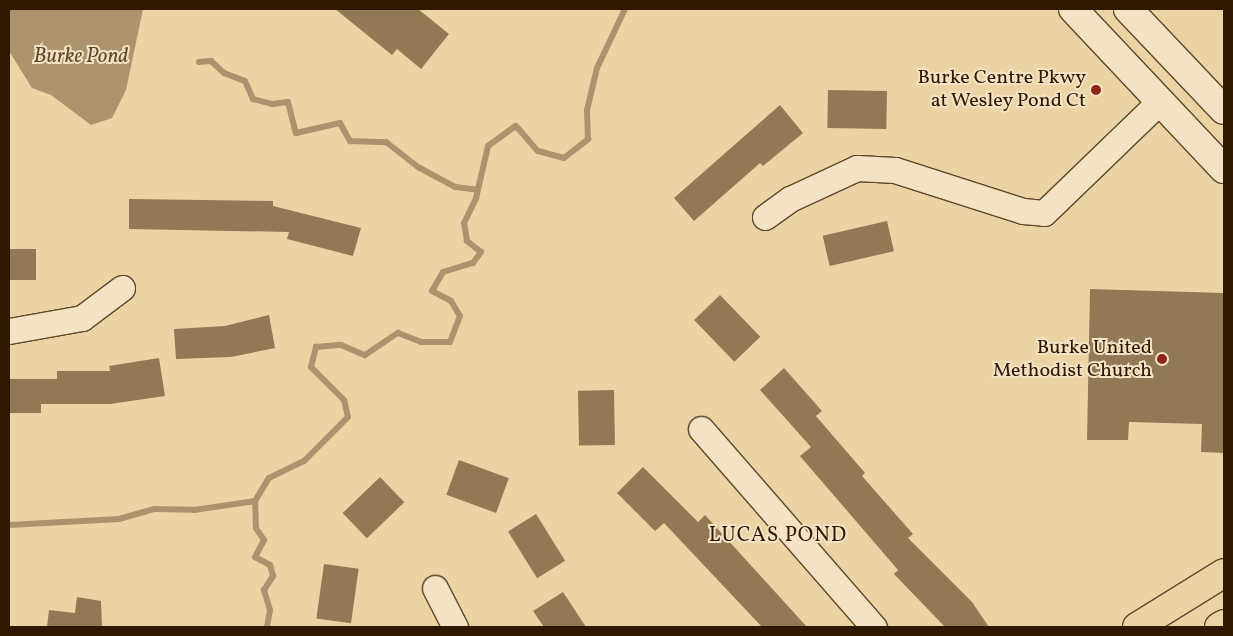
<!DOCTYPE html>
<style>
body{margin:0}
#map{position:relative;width:1233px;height:636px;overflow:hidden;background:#ecd3a4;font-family:Vollkorn,serif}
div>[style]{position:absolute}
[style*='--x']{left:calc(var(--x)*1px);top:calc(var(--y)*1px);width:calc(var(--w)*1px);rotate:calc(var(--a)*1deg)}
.water>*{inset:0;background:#ac936d}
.stream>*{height:6px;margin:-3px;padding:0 3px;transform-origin:3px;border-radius:3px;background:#ac936d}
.building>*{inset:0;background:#917956;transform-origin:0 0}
.roads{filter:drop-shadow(1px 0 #5e472a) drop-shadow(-1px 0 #5e472a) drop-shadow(0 1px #5e472a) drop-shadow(0 -1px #5e472a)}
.minor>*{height:25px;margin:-12.5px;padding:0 12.5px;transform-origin:12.5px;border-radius:12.5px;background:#f3e2c4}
.secondary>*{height:28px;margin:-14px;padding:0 14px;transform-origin:14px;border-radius:14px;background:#f3e2c4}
.primary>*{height:28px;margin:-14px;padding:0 14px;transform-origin:14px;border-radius:14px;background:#ecd3a4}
.dots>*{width:14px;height:14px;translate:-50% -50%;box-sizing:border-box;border:2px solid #f3e2c4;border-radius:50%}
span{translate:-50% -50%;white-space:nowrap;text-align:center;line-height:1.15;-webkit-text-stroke:4px #f3e2c4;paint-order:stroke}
.poi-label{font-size:20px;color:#2f1802}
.right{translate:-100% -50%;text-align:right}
.water-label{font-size:21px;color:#61492d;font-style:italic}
.neighbourhood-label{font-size:21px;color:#2f1802;letter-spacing:1px}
.frame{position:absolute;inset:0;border:10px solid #2f1802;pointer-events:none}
</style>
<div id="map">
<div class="water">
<div style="clip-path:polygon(9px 9px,143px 9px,126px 90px,112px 118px,91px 125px,51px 95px,32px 88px,9px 51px)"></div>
</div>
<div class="stream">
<div style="--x:199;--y:62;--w:12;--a:-5"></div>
<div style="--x:211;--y:61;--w:18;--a:43"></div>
<div style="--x:224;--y:73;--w:22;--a:21"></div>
<div style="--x:245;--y:81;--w:20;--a:66"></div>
<div style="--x:253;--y:99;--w:20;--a:15"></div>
<div style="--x:272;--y:104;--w:16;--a:-7"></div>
<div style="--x:288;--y:102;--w:32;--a:76"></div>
<div style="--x:296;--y:133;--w:45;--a:-12.8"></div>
<div style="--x:340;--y:123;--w:21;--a:61"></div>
<div style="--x:350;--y:141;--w:36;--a:2"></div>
<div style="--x:386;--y:142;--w:41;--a:38"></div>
<div style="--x:418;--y:167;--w:42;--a:28.4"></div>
<div style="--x:455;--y:187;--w:23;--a:7"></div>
<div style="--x:9;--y:525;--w:110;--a:-3.1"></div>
<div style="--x:119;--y:519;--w:37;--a:-16"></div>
<div style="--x:155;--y:509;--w:39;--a:1"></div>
<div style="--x:194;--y:510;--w:62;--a:-8.4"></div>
<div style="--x:267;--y:627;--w:17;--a:-80"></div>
<div style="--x:270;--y:610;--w:21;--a:-107"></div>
<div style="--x:264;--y:590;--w:17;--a:-57"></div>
<div style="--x:273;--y:576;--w:11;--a:-105"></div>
<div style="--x:270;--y:565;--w:17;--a:-152"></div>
<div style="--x:255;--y:557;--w:19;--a:-62"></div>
<div style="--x:264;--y:540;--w:14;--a:-124"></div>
<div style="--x:256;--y:528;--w:27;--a:-92"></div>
<div style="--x:255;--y:501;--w:27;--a:-59"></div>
<div style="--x:269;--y:478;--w:39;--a:-26"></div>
<div style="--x:304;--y:461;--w:62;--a:-45"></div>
<div style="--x:348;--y:417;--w:17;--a:-103"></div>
<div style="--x:344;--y:400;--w:47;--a:-135"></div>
<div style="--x:311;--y:367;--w:21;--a:-76"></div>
<div style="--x:316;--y:347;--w:25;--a:-5"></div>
<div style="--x:341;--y:345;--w:26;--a:23"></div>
<div style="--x:365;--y:355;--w:40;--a:-34"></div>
<div style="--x:398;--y:333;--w:25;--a:21"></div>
<div style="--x:421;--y:342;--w:29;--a:0"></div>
<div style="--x:450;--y:342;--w:28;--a:-69"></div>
<div style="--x:460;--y:316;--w:17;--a:-121"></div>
<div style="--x:451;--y:301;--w:21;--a:-152"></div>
<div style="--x:432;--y:291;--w:22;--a:-60"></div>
<div style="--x:443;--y:272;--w:31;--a:-17"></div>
<div style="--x:473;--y:263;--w:14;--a:-54"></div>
<div style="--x:481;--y:252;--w:18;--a:-142"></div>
<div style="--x:467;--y:241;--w:18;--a:-99"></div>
<div style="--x:464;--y:223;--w:28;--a:-64"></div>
<div style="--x:476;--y:198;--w:53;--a:-77"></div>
<div style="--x:488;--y:146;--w:34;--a:-36"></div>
<div style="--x:516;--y:126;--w:33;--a:49"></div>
<div style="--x:538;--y:151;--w:27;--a:15"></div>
<div style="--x:564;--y:158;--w:31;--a:-38"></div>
<div style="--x:588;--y:139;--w:29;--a:-92"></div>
<div style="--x:587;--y:110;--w:43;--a:-76.6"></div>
<div style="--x:597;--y:68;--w:65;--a:-64.6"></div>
</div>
<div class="building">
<div style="clip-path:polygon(335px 9px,418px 9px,449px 34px,421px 69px,397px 49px,392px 55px)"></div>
<div style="left:828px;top:90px;width:59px;height:38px;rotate:1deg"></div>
<div style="clip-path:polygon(780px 105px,803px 133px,763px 166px,760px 163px,694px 221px,674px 198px)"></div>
<div style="clip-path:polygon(129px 199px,273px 201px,273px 206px,361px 228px,353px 256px,287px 239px,289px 232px,129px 229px)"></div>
<div style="left:887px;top:221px;width:31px;height:66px;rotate:77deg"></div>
<div style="left:9px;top:249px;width:27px;height:31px"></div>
<div style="clip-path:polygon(1090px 289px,1224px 293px,1224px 453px,1201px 452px,1202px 424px,1129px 422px,1128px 440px,1087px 440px)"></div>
<div style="left:720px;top:295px;width:58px;height:36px;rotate:46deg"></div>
<div style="clip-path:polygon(269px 315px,275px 348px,231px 357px,176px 359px,174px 329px,225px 326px)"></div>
<div style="clip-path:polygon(159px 358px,165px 396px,110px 404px,41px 404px,41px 413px,9px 413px,9px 379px,57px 379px,57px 371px,110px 371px,109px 366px)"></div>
<div style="clip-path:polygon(784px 368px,822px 411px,816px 416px,865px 473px,862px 476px,913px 534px,908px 538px,972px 602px,989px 627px,945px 627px,894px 574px,898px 570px,800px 456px,811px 447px,760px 390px)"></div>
<div style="left:614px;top:390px;width:55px;height:36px;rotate:89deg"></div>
<div style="left:459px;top:460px;width:53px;height:37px;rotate:20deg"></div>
<div style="clip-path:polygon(643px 467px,698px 522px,705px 515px,807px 627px,762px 627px,664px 523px,655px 531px,617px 493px)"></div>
<div style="left:380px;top:477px;width:35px;height:52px;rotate:46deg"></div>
<div style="left:536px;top:514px;width:55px;height:33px;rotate:58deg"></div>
<div style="left:324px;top:564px;width:35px;height:55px;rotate:8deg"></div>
<div style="clip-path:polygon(563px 592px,586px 627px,544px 627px,533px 611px)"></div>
<div style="clip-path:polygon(77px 597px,101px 601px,102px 627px,47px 627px,49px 610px,75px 613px)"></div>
</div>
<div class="roads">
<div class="minor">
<div style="--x:765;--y:217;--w:31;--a:-36"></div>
<div style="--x:790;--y:199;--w:74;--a:-24.8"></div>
<div style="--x:857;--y:168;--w:38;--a:3"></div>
<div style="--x:895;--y:170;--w:134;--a:17.8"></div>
<div style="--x:1023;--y:211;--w:21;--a:5"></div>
<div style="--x:1044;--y:213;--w:161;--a:-44"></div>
<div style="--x:9;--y:331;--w:74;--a:-10.1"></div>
<div style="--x:82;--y:318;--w:50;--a:-36.9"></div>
<div style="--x:701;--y:429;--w:263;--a:48.9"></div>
<div style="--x:435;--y:588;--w:44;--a:62.9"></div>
</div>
<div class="secondary">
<div style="--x:1073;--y:9;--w:220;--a:46.7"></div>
<div style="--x:1128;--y:9;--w:139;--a:46.5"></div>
</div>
<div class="primary">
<div style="--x:1137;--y:627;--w:102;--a:-31.8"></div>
<div style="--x:1219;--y:627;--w:6;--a:-31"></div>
</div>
</div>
<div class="dots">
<div style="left:1096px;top:90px;background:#8f2418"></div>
<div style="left:1162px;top:359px;background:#8f2418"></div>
</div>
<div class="poi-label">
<span class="right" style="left:1086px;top:90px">Burke Centre Pkwy<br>at Wesley Pond Ct</span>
<span class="right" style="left:1152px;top:360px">Burke United<br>Methodist Church</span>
</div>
<div class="water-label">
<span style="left:81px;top:57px">Burke Pond</span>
</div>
<div class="neighbourhood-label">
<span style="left:778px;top:536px">LUCAS POND</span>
</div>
<div class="frame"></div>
</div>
